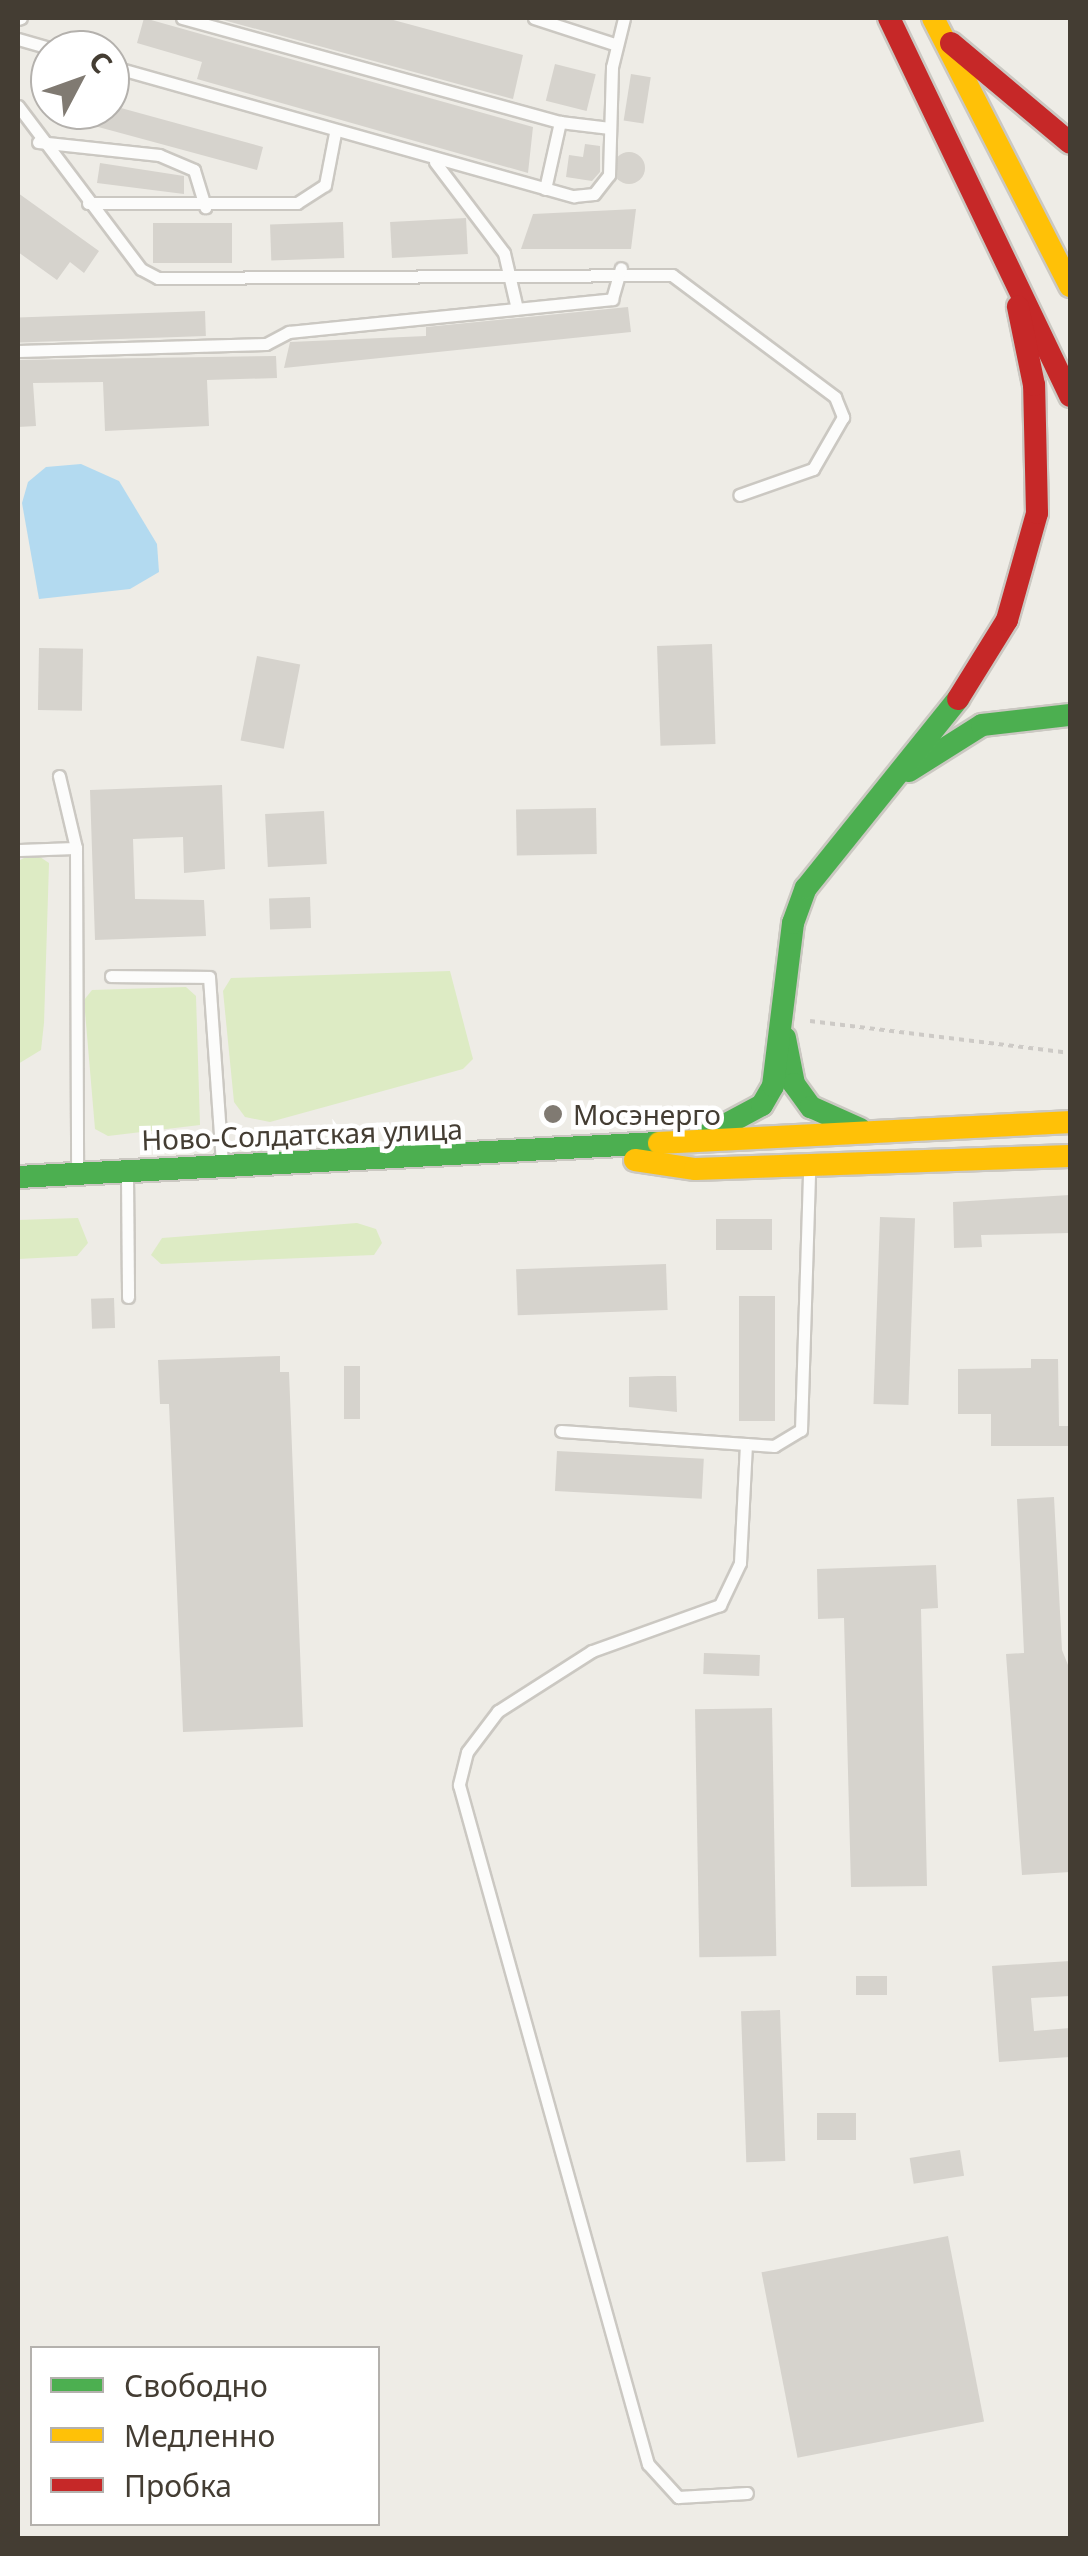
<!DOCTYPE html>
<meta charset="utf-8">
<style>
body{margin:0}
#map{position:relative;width:1088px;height:2556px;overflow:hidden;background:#eeece6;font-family:"Noto Sans",sans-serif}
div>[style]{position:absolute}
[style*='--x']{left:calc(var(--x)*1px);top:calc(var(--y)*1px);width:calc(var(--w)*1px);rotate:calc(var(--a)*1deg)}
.green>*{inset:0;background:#ddebc4}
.water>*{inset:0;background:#b3daf0}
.building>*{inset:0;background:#d6d3cd;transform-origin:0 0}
.round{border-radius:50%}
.path>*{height:4px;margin-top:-2px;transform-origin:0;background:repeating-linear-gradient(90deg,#cdcac6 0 5px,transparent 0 10px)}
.roads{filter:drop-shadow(2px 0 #cbc8c2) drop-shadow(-2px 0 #cbc8c2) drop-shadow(0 2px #cbc8c2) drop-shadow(0 -2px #cbc8c2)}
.lane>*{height:11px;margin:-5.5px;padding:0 5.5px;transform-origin:5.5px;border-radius:5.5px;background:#fcfcfb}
.fast>*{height:22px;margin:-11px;padding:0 11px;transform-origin:11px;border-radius:11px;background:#4caf50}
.slow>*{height:22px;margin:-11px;padding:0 11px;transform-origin:11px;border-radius:11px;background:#ffc107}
.jam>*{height:22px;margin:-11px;padding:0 11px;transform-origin:11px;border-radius:11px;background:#c62828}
.dots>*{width:28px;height:28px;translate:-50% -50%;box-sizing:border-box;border:5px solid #fff;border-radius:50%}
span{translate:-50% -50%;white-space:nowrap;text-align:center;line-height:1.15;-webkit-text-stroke:9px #fff;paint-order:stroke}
.poi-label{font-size:28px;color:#443d33}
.left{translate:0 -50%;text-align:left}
.street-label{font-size:28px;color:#443d33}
.frame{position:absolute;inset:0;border:20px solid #443d33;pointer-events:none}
.legend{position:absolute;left:30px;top:2346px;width:350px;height:180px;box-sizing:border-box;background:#fff;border:2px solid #b4b1ad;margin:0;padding:12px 18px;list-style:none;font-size:30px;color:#443d33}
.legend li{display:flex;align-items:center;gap:20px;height:50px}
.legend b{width:50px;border:2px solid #b4b1ad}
.north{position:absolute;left:30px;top:30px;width:100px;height:100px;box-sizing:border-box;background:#fff;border:2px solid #b4b1ad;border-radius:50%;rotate:49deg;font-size:28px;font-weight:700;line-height:40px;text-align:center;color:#443d33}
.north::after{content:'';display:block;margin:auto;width:35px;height:45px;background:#807a72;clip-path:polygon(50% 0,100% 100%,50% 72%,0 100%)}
</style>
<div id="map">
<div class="green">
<div style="clip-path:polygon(34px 853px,49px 863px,44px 1023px,41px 1050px,18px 1064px,18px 861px)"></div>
<div style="clip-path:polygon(450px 971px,473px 1059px,463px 1069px,270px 1122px,245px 1117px,234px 1102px,223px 991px,231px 978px)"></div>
<div style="clip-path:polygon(186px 987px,196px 996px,200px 1125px,108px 1136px,95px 1129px,84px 1000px,92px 990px)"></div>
<div style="clip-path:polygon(78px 1218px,88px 1243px,77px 1256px,18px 1259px,18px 1220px)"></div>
<div style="clip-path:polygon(357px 1223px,376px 1229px,382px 1243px,374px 1255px,161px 1264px,151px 1255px,162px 1238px)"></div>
</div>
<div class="water">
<div style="clip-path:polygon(81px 464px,119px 481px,157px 544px,159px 572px,130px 589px,39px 599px,22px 503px,28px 482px,46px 467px)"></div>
</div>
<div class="building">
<div style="clip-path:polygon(144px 18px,533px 127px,528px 173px,197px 79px,202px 62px,137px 43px)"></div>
<div style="clip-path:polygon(216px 18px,386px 18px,523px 55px,513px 99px)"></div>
<div style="left:555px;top:64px;width:42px;height:38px;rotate:14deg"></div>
<div style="left:631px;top:74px;width:20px;height:47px;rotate:9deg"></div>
<div style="clip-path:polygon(110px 105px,263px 147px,257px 170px,54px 115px)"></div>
<div style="clip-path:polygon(585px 144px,600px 146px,600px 172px,592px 181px,566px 177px,569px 155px,583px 157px)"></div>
<div class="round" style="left:613px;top:152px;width:32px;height:32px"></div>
<div style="clip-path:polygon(100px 163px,184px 176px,184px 194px,97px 183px)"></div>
<div style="clip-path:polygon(18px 193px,99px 251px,84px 273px,70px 262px,57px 280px,18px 252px)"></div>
<div style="clip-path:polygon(636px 209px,631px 249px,521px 249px,533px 214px)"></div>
<div style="left:466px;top:218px;width:36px;height:76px;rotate:87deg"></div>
<div style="left:343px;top:222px;width:36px;height:73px;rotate:88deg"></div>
<div style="left:153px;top:223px;width:79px;height:40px"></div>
<div style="clip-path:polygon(628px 307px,631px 332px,284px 368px,290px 342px,426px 336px,426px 327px)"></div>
<div style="left:205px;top:311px;width:25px;height:187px;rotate:88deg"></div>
<div style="clip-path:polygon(276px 356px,277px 378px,207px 380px,209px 426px,105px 431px,103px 382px,33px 383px,36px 426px,18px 427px,18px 360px)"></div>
<div style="left:712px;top:644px;width:100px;height:55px;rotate:88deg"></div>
<div style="left:39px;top:648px;width:44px;height:62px;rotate:1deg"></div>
<div style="left:257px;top:656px;width:44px;height:86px;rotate:11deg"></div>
<div style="clip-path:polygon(222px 785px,225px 869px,184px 873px,183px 837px,133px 839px,135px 899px,204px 900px,206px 936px,95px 940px,90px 790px)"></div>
<div style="left:596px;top:808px;width:46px;height:80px;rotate:89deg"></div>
<div style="left:324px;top:811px;width:53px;height:59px;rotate:87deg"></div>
<div style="left:310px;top:897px;width:31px;height:41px;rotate:88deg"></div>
<div style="clip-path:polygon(1070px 1195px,1070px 1233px,981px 1235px,982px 1247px,954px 1248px,953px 1202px)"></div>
<div style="left:880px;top:1217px;width:35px;height:187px;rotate:2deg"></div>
<div style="left:716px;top:1219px;width:56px;height:31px"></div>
<div style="left:666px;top:1264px;width:46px;height:150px;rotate:88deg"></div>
<div style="left:739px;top:1296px;width:36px;height:125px"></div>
<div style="left:114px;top:1298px;width:30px;height:23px;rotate:88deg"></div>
<div style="clip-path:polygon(280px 1356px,280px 1372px,289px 1372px,303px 1727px,183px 1732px,169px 1404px,160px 1404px,158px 1360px)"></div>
<div style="clip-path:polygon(1031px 1359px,1058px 1359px,1059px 1426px,1070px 1426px,1070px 1446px,991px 1446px,991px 1414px,958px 1414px,958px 1369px,1031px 1368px)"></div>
<div style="left:344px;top:1366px;width:16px;height:53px"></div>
<div style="clip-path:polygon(658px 1376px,676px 1376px,677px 1412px,629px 1407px,629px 1377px)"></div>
<div style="left:557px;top:1451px;width:147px;height:40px;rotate:3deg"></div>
<div style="clip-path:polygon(1054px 1497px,1062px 1650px,1070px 1670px,1070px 1872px,1022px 1875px,1006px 1654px,1024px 1653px,1017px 1499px)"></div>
<div style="clip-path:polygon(936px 1565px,938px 1608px,921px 1609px,927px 1886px,851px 1887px,844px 1618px,818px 1619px,817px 1569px)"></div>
<div style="left:704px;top:1653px;width:56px;height:21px;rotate:2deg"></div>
<div style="left:772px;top:1708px;width:248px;height:77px;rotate:89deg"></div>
<div style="clip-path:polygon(1070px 1961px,1070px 1996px,1031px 1998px,1034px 2031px,1070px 2028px,1070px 2057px,999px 2062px,992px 1966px)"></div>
<div style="left:856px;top:1976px;width:31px;height:19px"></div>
<div style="left:780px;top:2010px;width:151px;height:39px;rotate:88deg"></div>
<div style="left:817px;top:2113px;width:39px;height:27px"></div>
<div style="left:960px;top:2150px;width:26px;height:51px;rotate:81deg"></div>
<div style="left:948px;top:2236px;width:189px;height:190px;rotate:79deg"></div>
</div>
<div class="path">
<div style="--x:810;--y:1021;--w:262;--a:7"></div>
</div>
<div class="roads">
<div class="lane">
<div style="--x:182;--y:18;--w:392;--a:15.4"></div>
<div style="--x:560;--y:122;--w:50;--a:6.8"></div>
<div style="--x:534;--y:18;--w:87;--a:18"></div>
<div style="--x:18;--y:19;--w:3;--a:-18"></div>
<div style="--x:18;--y:39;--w:40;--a:16"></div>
<div style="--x:110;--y:66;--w:482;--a:15.7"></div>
<div style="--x:574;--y:196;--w:20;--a:-6"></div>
<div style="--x:594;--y:194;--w:24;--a:-52"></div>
<div style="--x:609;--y:175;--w:108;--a:-88.4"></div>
<div style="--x:612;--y:67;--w:50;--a:-76.2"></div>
<div style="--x:18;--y:106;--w:204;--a:53"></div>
<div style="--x:141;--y:269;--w:19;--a:28"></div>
<div style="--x:158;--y:278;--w:514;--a:-0.33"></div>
<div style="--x:672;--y:275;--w:204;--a:36.8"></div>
<div style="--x:835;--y:397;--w:22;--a:68"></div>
<div style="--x:843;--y:417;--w:60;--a:120"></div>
<div style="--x:813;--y:469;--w:78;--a:160.6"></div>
<div style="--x:38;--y:142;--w:122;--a:6.1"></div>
<div style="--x:159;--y:155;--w:38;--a:23"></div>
<div style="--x:194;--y:170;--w:39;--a:73"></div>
<div style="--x:435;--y:162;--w:114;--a:52.8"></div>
<div style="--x:504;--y:253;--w:57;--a:76.9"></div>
<div style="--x:545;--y:189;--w:69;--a:-77.4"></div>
<div style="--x:88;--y:203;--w:209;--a:0"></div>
<div style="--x:297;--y:203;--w:33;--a:-33"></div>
<div style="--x:325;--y:185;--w:53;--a:-79.1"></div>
<div style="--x:18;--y:351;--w:248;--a:-1.6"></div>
<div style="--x:266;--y:344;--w:26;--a:-28"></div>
<div style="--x:289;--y:332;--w:325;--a:-5.8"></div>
<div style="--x:612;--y:299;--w:32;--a:-74"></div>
<div style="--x:59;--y:776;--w:74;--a:76.7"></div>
<div style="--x:76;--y:848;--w:321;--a:89.8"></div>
<div style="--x:18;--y:850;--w:58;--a:-2"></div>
<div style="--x:111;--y:976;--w:98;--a:0.6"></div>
<div style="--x:209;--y:977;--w:184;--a:86"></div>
<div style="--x:127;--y:1176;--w:121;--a:89.5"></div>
<div style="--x:561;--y:1431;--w:214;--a:4"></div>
<div style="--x:774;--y:1446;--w:31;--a:-31"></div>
<div style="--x:801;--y:1430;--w:258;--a:-88.2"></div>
<div style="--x:746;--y:1444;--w:119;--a:92.9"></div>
<div style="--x:740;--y:1563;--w:47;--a:115.5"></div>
<div style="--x:720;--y:1605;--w:136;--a:160.2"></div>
<div style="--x:592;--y:1651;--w:112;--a:147.4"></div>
<div style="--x:498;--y:1711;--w:51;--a:127.1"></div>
<div style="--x:467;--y:1752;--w:34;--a:104"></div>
<div style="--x:459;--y:1785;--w:705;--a:74.45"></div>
<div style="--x:648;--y:2464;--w:45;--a:47.7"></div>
<div style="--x:678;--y:2497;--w:69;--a:-3.3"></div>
</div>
<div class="fast">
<div style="--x:909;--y:771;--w:86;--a:-32.2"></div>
<div style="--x:982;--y:725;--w:89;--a:-6.5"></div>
<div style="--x:785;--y:1038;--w:47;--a:78.9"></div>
<div style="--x:794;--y:1084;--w:29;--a:54"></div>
<div style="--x:811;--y:1107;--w:54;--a:24.2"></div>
<div style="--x:708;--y:1134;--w:61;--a:-28.2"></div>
<div style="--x:762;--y:1105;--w:22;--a:-60"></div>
<div style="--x:773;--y:1086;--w:164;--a:-83"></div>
<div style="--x:793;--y:923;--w:37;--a:-70"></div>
<div style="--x:806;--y:888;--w:243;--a:-51.2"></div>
<div style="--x:18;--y:1177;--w:642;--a:-3.04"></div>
</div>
<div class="slow">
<div style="--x:933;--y:18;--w:301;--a:62.9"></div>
<div style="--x:659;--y:1143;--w:412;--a:-2.9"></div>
<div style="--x:635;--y:1160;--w:61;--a:8.5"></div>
<div style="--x:695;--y:1169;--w:375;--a:-2"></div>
</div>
<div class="jam">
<div style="--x:889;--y:18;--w:419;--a:64.4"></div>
<div style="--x:951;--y:43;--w:155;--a:40"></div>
<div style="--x:958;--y:699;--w:93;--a:-58.2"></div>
<div style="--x:1007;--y:620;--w:111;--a:-74.3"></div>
<div style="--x:1037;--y:513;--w:128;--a:-91.3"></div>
<div style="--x:1034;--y:385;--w:80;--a:-101.6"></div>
</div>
</div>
<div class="dots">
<div style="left:553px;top:1114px;background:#807a72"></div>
</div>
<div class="poi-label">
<span class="left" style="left:573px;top:1114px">Мосэнерго</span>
</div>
<div class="street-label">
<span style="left:302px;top:1134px;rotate:-2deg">Ново-Солдатская улица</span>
</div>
<div class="frame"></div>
<ul class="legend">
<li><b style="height:12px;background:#4caf50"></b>Свободно</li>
<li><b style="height:12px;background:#ffc107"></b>Медленно</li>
<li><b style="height:12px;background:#c62828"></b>Пробка</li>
</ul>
<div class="north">С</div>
</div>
